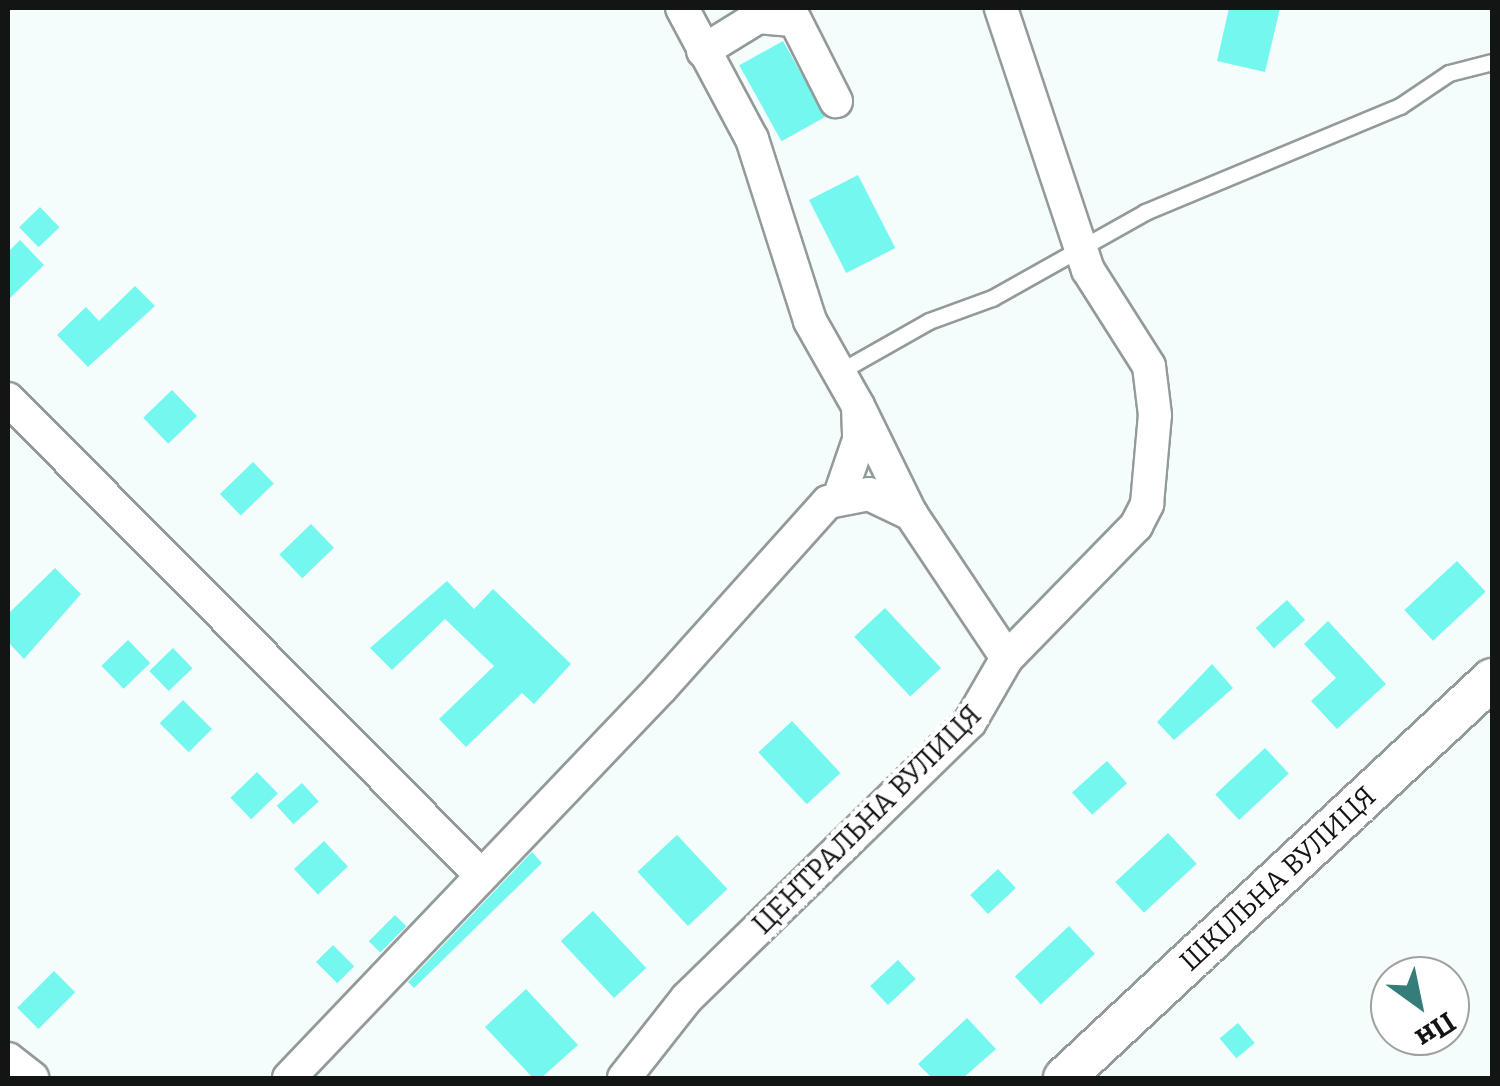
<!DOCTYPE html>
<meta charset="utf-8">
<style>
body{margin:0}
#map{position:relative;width:1500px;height:1086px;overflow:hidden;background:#f4fdfc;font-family:Bitter,serif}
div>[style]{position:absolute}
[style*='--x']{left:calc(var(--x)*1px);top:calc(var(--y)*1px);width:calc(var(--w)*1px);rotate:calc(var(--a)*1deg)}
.building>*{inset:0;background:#73f7ef;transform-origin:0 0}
.roads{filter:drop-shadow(2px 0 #939b9a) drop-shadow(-2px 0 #939b9a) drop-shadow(0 2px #939b9a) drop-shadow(0 -2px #939b9a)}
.service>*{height:15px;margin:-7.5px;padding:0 7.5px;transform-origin:7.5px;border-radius:7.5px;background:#fff}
.minor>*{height:32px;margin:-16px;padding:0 16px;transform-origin:16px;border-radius:16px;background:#fff}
.tertiary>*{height:40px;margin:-20px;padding:0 20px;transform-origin:20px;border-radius:20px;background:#fff}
span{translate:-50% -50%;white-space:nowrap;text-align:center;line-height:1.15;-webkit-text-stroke:8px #fff;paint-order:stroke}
.street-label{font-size:28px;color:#121514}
.frame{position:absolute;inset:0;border:10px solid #121514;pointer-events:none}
.north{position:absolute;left:1370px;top:956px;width:100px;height:100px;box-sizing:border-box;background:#fff;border:2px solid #a0a1a1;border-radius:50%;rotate:147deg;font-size:28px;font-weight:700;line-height:40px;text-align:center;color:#121514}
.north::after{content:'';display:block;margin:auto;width:35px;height:45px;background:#357d79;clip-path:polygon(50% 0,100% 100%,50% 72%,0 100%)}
</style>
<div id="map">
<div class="building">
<div style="clip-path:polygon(1229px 8px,1280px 8px,1265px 72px,1217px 61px)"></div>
<div style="left:783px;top:41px;width:87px;height:50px;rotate:61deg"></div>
<div style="left:858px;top:175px;width:82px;height:55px;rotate:63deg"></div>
<div style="left:40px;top:207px;width:28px;height:29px;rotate:46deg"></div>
<div style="clip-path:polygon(20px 240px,44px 265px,8px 300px,8px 252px)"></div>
<div style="clip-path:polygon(135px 286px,155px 306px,88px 367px,57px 335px,86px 307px,99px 321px)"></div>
<div style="left:172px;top:390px;width:36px;height:40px;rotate:46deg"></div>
<div style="left:253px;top:462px;width:30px;height:46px;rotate:46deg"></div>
<div style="left:311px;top:524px;width:33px;height:44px;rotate:46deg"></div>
<div style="left:1457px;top:561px;width:42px;height:72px;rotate:47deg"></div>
<div style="clip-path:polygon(55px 568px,81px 594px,24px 659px,8px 642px,8px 614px)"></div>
<div style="clip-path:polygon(447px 581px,474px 609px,493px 589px,571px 664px,534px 704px,522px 693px,466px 747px,439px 719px,494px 666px,445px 619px,392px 670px,370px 648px)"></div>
<div style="left:1287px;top:600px;width:27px;height:42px;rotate:48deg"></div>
<div style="left:885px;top:608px;width:82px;height:42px;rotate:47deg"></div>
<div style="clip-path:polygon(1328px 621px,1386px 684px,1337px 729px,1311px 701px,1336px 678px,1304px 644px)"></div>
<div style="left:128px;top:640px;width:32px;height:37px;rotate:46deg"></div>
<div style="left:173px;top:648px;width:28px;height:33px;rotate:46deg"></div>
<div style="clip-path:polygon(1212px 664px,1233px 688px,1174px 740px,1157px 722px)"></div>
<div style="left:183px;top:700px;width:41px;height:33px;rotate:45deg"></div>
<div style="left:792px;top:721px;width:71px;height:46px;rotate:47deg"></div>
<div style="left:1265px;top:748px;width:35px;height:68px;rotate:47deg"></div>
<div style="left:1107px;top:761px;width:30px;height:47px;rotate:48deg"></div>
<div style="left:257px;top:772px;width:30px;height:37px;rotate:46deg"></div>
<div style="left:302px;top:783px;width:25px;height:34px;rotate:48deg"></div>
<div style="left:1168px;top:833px;width:42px;height:72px;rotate:47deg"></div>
<div style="left:677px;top:835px;width:74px;height:54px;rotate:47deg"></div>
<div style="left:324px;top:841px;width:35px;height:41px;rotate:47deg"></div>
<div style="clip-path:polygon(532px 852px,542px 863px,414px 988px,408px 982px)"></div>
<div style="left:998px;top:869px;width:26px;height:38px;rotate:47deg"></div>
<div style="left:593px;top:911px;width:78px;height:44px;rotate:47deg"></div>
<div style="left:395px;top:915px;width:16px;height:37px;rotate:45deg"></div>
<div style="left:1069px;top:926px;width:38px;height:74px;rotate:47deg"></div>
<div style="left:333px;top:945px;width:30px;height:24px;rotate:45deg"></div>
<div style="left:898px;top:960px;width:26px;height:38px;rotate:47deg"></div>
<div style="left:54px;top:971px;width:30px;height:52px;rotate:45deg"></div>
<div style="clip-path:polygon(526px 989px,578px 1045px,541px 1078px,533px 1078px,485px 1027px)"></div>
<div style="clip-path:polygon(967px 1018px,996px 1049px,963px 1078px,932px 1078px,918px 1064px)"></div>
<div style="left:1238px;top:1023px;width:26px;height:24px;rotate:50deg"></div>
</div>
<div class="roads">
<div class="service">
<div style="--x:839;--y:372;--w:103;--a:-29.5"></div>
<div style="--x:929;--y:321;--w:67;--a:-20.1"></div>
<div style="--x:992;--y:298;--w:176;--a:-29.3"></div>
<div style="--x:1145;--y:212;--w:276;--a:-22.6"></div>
<div style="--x:1400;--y:106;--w:59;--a:-34"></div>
<div style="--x:1449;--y:73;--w:44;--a:-14.3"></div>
</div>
<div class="minor">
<div style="--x:682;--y:8;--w:149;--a:61.9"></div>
<div style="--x:752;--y:139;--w:191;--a:72.3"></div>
<div style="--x:810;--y:321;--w:98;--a:60.5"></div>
<div style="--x:858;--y:406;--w:34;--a:88"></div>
<div style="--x:859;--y:440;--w:61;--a:109"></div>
<div style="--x:703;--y:51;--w:65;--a:-31.7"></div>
<div style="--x:758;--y:17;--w:37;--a:5"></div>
<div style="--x:795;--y:20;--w:91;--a:63.2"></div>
<div style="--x:8;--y:399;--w:670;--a:45.18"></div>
<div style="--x:860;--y:410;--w:116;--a:63.9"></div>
<div style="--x:8;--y:1059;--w:31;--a:38"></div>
<div style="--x:289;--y:1078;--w:539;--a:-46.35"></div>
<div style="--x:661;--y:688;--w:250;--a:-48.1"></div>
<div style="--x:828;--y:502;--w:42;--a:-11"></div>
<div style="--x:869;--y:494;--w:47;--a:25.5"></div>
<div style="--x:911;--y:514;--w:173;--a:56.3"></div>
<div style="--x:624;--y:1078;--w:102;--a:-51.8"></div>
<div style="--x:687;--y:998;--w:395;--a:-44.3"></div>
<div style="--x:970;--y:722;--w:74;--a:-60"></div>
<div style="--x:1007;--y:658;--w:185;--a:-45.7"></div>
<div style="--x:1136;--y:526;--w:25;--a:-63"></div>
<div style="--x:1147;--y:504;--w:89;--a:-84.9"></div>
<div style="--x:1155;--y:415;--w:49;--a:-97"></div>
<div style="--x:1149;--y:366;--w:114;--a:-122.4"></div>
<div style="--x:1088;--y:270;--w:276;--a:-108.4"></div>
</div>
<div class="tertiary">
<div style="--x:1064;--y:1078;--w:585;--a:-42.99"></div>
</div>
</div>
<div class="street-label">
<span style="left:867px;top:820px;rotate:-45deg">ЦЕНТРАЛЬНА ВУЛИЦЯ</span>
<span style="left:1278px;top:879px;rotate:-43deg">ШКІЛЬНА ВУЛИЦЯ</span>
</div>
<div class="frame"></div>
<div class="north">Пн</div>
</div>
